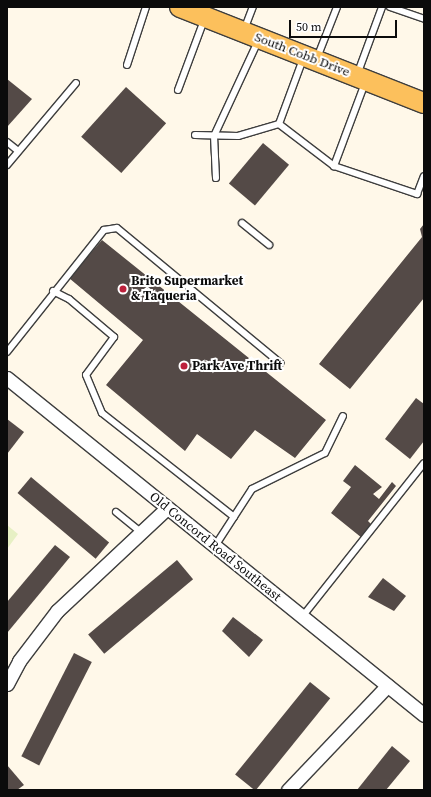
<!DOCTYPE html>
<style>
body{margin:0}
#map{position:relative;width:431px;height:797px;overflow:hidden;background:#fff8e9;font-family:"Source Serif 4",serif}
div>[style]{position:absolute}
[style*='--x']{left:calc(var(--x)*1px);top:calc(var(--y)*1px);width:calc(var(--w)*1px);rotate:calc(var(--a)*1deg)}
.pitch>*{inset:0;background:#e7f0c4}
.building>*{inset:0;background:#544a47;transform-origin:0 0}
.roads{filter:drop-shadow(1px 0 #3e3e3e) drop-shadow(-1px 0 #3e3e3e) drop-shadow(0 1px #3e3e3e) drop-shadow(0 -1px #3e3e3e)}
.service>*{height:6px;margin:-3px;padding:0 3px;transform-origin:3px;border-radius:3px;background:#fff}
.minor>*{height:13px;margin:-6.5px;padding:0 6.5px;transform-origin:6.5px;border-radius:6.5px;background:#fff}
.primary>*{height:20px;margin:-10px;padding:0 10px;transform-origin:10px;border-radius:10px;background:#fcc05c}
.dots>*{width:11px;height:11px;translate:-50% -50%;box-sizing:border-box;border:2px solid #fff;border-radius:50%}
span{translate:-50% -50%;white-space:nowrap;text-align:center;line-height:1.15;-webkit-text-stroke:4px #fff;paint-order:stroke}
.street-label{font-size:13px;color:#0b0b0b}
.poi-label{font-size:13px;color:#0b0b0b;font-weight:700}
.left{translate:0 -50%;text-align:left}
.frame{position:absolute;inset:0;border:8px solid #0b0b0b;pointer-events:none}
.scale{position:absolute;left:289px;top:20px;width:108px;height:18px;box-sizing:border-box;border:2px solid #0b0b0b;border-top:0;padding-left:5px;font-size:12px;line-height:14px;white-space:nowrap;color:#0b0b0b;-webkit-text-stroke:3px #fff;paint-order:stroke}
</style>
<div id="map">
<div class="pitch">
<div style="clip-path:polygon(7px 525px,18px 534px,7px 549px)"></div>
</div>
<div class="building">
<div style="clip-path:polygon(7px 79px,32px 99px,7px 127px)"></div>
<div style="left:126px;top:87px;width:54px;height:67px;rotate:42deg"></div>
<div style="left:263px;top:143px;width:34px;height:53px;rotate:40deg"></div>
<div style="clip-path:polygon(424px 224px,424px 298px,350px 389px,319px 364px,422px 237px,420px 229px)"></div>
<div style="clip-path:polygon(102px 240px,326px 420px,295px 458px,255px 430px,231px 459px,197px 434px,185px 451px,106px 385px,143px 340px,69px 278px)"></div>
<div style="clip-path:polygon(416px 398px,424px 404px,424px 441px,410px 459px,385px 439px)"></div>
<div style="clip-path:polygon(7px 419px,24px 432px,7px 454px)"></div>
<div style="clip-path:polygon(355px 465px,382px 487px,373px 494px,379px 499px,392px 482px,396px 486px,368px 521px,372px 525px,362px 538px,331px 513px,351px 487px,343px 481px)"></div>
<div style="left:31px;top:477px;width:102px;height:21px;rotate:40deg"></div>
<div style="clip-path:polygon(55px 545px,70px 557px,7px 633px,7px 602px)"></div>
<div style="left:177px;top:560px;width:25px;height:116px;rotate:50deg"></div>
<div style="clip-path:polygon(383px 578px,406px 596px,394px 611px,368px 597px)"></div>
<div style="clip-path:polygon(233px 617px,263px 640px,249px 657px,222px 631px)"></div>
<div style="left:74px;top:653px;width:20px;height:116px;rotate:27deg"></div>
<div style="left:310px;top:682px;width:26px;height:119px;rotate:39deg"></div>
<div style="clip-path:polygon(392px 746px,410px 761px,386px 790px,357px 790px)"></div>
<div style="clip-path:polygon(7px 765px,24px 785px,17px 790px,7px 790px)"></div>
</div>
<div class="roads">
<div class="service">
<div style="--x:390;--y:7;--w:36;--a:19"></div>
<div style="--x:244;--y:30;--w:25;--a:-69"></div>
<div style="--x:317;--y:58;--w:55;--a:-68.6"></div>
<div style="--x:303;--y:59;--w:69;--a:110.3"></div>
<div style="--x:279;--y:124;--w:69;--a:37.4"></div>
<div style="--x:127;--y:65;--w:61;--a:-71.9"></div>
<div style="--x:357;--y:75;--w:72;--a:-69.8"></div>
<div style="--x:365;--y:83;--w:89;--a:110.5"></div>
<div style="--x:334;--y:166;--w:88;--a:18.6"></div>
<div style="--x:417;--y:194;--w:19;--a:-69"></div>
<div style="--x:178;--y:90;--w:75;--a:-69.6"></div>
<div style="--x:195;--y:135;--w:43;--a:1.3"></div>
<div style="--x:238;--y:136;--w:43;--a:-16.3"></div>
<div style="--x:7;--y:142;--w:13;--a:39"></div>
<div style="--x:7;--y:165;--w:107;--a:-49.9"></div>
<div style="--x:216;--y:178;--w:42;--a:-92.7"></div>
<div style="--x:214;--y:136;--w:105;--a:-65.1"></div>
<div style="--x:242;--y:223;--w:35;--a:39"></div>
<div style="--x:53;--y:291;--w:18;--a:27"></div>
<div style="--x:69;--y:299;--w:59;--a:40.2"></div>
<div style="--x:114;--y:337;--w:47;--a:126.4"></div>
<div style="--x:86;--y:375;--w:41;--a:67.2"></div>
<div style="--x:102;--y:413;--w:168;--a:38.2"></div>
<div style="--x:7;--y:352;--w:156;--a:-51.5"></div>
<div style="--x:104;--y:230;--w:13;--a:-9"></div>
<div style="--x:117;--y:228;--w:212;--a:39.6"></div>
<div style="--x:116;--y:512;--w:32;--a:39"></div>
<div style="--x:215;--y:546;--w:68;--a:-57"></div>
<div style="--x:252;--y:489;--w:81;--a:-26.3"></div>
<div style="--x:325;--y:453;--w:41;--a:-64.1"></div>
<div style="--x:302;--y:617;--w:196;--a:-51.6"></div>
</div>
<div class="minor">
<div style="--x:7;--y:378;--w:536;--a:38.94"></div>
<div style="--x:7;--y:684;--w:26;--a:-62"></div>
<div style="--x:19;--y:661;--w:63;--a:-52.8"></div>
<div style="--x:57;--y:611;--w:151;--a:-43.1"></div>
<div style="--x:288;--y:790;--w:144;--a:-46.4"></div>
</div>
<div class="primary">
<div style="--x:180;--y:7;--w:262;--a:21.5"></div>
</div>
</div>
<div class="dots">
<div style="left:123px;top:289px;background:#bd213c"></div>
<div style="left:184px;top:366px;background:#bd213c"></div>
</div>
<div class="street-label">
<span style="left:302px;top:55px;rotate:21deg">South Cobb Drive</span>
<span style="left:215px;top:547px;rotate:39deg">Old Concord Road Southeast</span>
</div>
<div class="poi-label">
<span class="left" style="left:131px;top:289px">Brito Supermarket<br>&amp; Taqueria</span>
<span class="left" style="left:192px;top:366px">Park Ave Thrift</span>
</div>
<div class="frame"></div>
<div class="scale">50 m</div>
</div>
